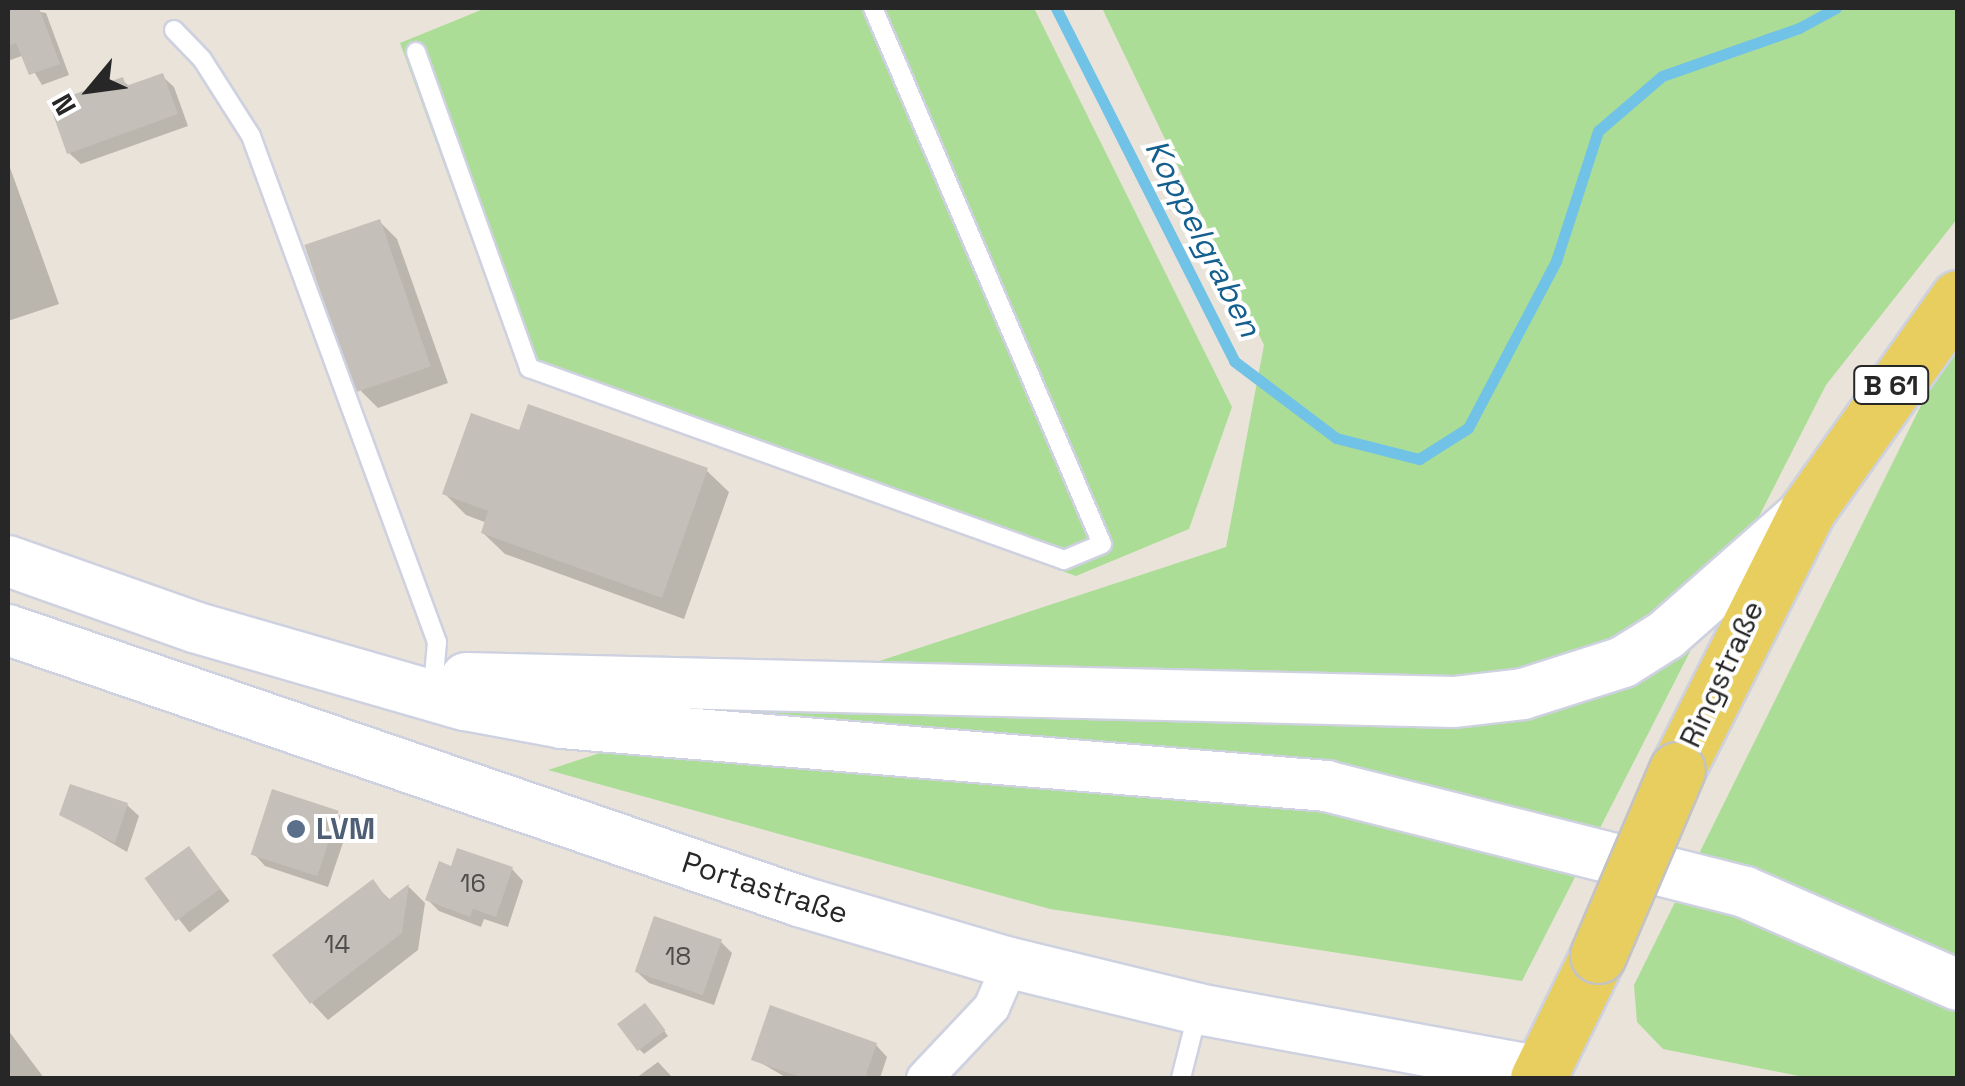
<!DOCTYPE html>
<meta charset="utf-8">
<style>
body{margin:0}
#map{position:relative;width:1965px;height:1086px;overflow:hidden;background:#e9e3d9;font-family:"Space Grotesk",sans-serif}
div>[style]{position:absolute}
[style*='--x']{left:calc(var(--x)*1px);top:calc(var(--y)*1px);width:calc(var(--w)*1px);rotate:calc(var(--a)*1deg)}
.green>*{inset:0;background:#acdd97}
.shadow>*{inset:0;background:#0003;transform-origin:0 0}
.stream>*{height:11px;margin:-5.5px;padding:0 5.5px;transform-origin:5.5px;border-radius:5.5px;background:#70c2e7}
.building>*{inset:0;background:#c4bfb8;transform-origin:0 0}
.roads{filter:drop-shadow(2px 0 #ced1df) drop-shadow(-2px 0 #ced1df) drop-shadow(0 2px #ced1df) drop-shadow(0 -2px #ced1df)}
.lane>*{height:18px;margin:-9px;padding:0 9px;transform-origin:9px;border-radius:9px;background:#fff}
.street>*{height:35px;margin:-17.5px;padding:0 17.5px;transform-origin:17.5px;border-radius:17.5px;background:#fff}
.secondary>*{height:50px;margin:-25px;padding:0 25px;transform-origin:25px;border-radius:25px;background:#fff}
.primary>*{height:55px;margin:-27.5px;padding:0 27.5px;transform-origin:27.5px;border-radius:27.5px;background:#e8ce5f}
.bridges{filter:drop-shadow(2px 0 #c3c3c3) drop-shadow(-2px 0 #c3c3c3) drop-shadow(0 2px #c3c3c3) drop-shadow(0 -2px #c3c3c3)}
.primary-bridge>*{height:55px;margin:-27.5px;padding:0 27.5px;transform-origin:27.5px;border-radius:27.5px;background:#e8ce5f}
.dots>*{width:28px;height:28px;translate:-50% -50%;box-sizing:border-box;border:5px solid #fff;border-radius:50%}
span{translate:-50% -50%;white-space:nowrap;text-align:center;line-height:1.15;-webkit-text-stroke:8px #fff;paint-order:stroke}
.number-label{font-size:25px;color:#4e4d4b}
.number-label span{-webkit-text-stroke-width:0}
.shield-label span{padding:2px 8px;background:#fff;border:2px solid;border-radius:8px;-webkit-text-stroke-width:0}
.shield-label{font-size:28px;color:#272727;font-weight:700}
.street-label{font-size:30px;color:#272727}
.service-label{font-size:30px;color:#4e5e75;font-weight:700}
.left{translate:0 -50%;text-align:left}
.water-label{font-size:32px;color:#145f8d;font-style:italic}
.frame{position:absolute;inset:0;border:10px solid #272727;pointer-events:none}
.north{position:absolute;left:40px;top:40px;width:100px;height:100px;-webkit-text-stroke:8px #fff;paint-order:stroke;rotate:241deg;font-size:28px;font-weight:700;line-height:40px;text-align:center;color:#272727}
.north::after{content:'';display:block;margin:auto;width:35px;height:45px;background:#272727;clip-path:polygon(50% 0,100% 100%,50% 72%,0 100%)}
</style>
<div id="map">
<div class="green">
<div style="clip-path:polygon(486px 8px,1034px 8px,1232px 407px,1189px 529px,1076px 576px,520px 374px,400px 43px)"></div>
<div style="clip-path:polygon(1102px 8px,1957px 8px,1957px 219px,1826px 385px,1522px 981px,1050px 909px,548px 770px,1226px 547px,1264px 345px)"></div>
<div style="clip-path:polygon(1957px 346px,1957px 1078px,1809px 1078px,1663px 1049px,1637px 1022px,1634px 985px,1941px 365px)"></div>
</div>
<div class="shadow">
<div style="clip-path:polygon(20px 8px,46px 13px,69px 75px,42px 85px,24px 55px,8px 61px,8px 12px)"></div>
<div style="clip-path:polygon(162px 76px,174px 87px,188px 126px,81px 164px,69px 153px,122px 80px,130px 87px)"></div>
<div style="clip-path:polygon(8px 162px,59px 304px,8px 321px)"></div>
<div style="clip-path:polygon(380px 222px,397px 239px,448px 383px,378px 408px,361px 391px)"></div>
<div style="clip-path:polygon(707px 471px,729px 492px,684px 619px,505px 554px,483px 533px,487px 523px,466px 515px,445px 494px)"></div>
<div style="clip-path:polygon(127px 805px,139px 816px,127px 852px,62px 814px)"></div>
<div style="clip-path:polygon(337px 813px,349px 825px,328px 887px,265px 866px,254px 854px)"></div>
<div style="left:189px;top:849px;width:66px;height:51px;rotate:52deg"></div>
<div style="clip-path:polygon(452px 869px,512px 869px,523px 881px,508px 927px,484px 919px,481px 927px,439px 911px,428px 900px)"></div>
<div style="clip-path:polygon(372px 882px,391px 901px,409px 887px,425px 903px,418px 950px,328px 1020px,312px 1003px)"></div>
<div style="clip-path:polygon(721px 942px,732px 953px,714px 1005px,649px 983px,637px 972px)"></div>
<div style="clip-path:polygon(650px 1011px,668px 1036px,644px 1054px,639px 1049px)"></div>
<div style="clip-path:polygon(8px 1030px,44px 1078px,8px 1078px)"></div>
<div style="clip-path:polygon(876px 1045px,887px 1057px,880px 1078px,787px 1078px,754px 1059px)"></div>
<div style="clip-path:polygon(658px 1062px,673px 1078px,636px 1078px)"></div>
</div>
<div class="stream">
<div style="--x:1056;--y:8;--w:395;--a:63.2"></div>
<div style="--x:1234;--y:361;--w:128;--a:37"></div>
<div style="--x:1336;--y:438;--w:86;--a:14.2"></div>
<div style="--x:1419;--y:459;--w:58;--a:-32.3"></div>
<div style="--x:1468;--y:428;--w:189;--a:-62.2"></div>
<div style="--x:1556;--y:261;--w:137;--a:-72.1"></div>
<div style="--x:1598;--y:131;--w:84;--a:-40.7"></div>
<div style="--x:1662;--y:76;--w:145;--a:-19.3"></div>
<div style="--x:1799;--y:28;--w:42;--a:-28.4"></div>
</div>
<div class="building">
<div style="clip-path:polygon(8px 8px,39px 8px,60px 64px,29px 75px,16px 43px,8px 46px)"></div>
<div style="clip-path:polygon(163px 73px,178px 114px,67px 154px,49px 103px,123px 77px,126px 86px)"></div>
<div style="left:380px;top:219px;width:156px;height:80px;rotate:71deg"></div>
<div style="clip-path:polygon(528px 404px,708px 468px,662px 598px,481px 533px,488px 511px,442px 494px,471px 413px,519px 430px)"></div>
<div style="clip-path:polygon(70px 784px,128px 803px,115px 843px,59px 815px)"></div>
<div style="left:272px;top:789px;width:70px;height:69px;rotate:18deg"></div>
<div style="left:189px;top:846px;width:53px;height:55px;rotate:54deg"></div>
<div style="clip-path:polygon(457px 848px,513px 867px,496px 917px,473px 909px,470px 917px,425px 900px,439px 861px,451px 866px)"></div>
<div style="clip-path:polygon(373px 879px,388px 900px,409px 884px,402px 933px,310px 1004px,272px 955px)"></div>
<div style="left:654px;top:916px;width:72px;height:59px;rotate:19deg"></div>
<div style="left:645px;top:1003px;width:34px;height:35px;rotate:53deg"></div>
<div style="clip-path:polygon(770px 1005px,877px 1043px,865px 1078px,803px 1078px,751px 1060px)"></div>
</div>
<div class="roads">
<div class="lane">
<div style="--x:174;--y:30;--w:40;--a:46"></div>
<div style="--x:202;--y:59;--w:91;--a:57.5"></div>
<div style="--x:251;--y:136;--w:539;--a:69.82"></div>
<div style="--x:437;--y:642;--w:33;--a:95"></div>
<div style="--x:416;--y:52;--w:336;--a:70.3"></div>
<div style="--x:529;--y:368;--w:568;--a:19.74"></div>
<div style="--x:1064;--y:560;--w:41;--a:-22.8"></div>
<div style="--x:1102;--y:544;--w:583;--a:-113.13"></div>
<div style="--x:1181;--y:1078;--w:69;--a:-75.8"></div>
</div>
<div class="street">
<div style="--x:924;--y:1078;--w:98;--a:-46.7"></div>
<div style="--x:991;--y:1007;--w:48;--a:-66.6"></div>
</div>
<div class="secondary">
<div style="--x:8;--y:561;--w:197;--a:19.5"></div>
<div style="--x:194;--y:627;--w:282;--a:16.1"></div>
<div style="--x:465;--y:705;--w:99;--a:10.5"></div>
<div style="--x:562;--y:723;--w:767;--a:4.71"></div>
<div style="--x:1326;--y:786;--w:432;--a:14.2"></div>
<div style="--x:1745;--y:892;--w:232;--a:23.6"></div>
<div style="--x:8;--y:630;--w:836;--a:18.91"></div>
<div style="--x:799;--y:901;--w:220;--a:16.4"></div>
<div style="--x:1010;--y:963;--w:194;--a:13.7"></div>
<div style="--x:1198;--y:1009;--w:350;--a:10.4"></div>
<div style="--x:466;--y:678;--w:988;--a:1.39"></div>
<div style="--x:1454;--y:702;--w:69;--a:-6.6"></div>
<div style="--x:1523;--y:694;--w:105;--a:-17.7"></div>
<div style="--x:1623;--y:662;--w:51;--a:-32.1"></div>
<div style="--x:1666;--y:635;--w:181;--a:-41.4"></div>
</div>
<div class="primary">
<div style="--x:1677;--y:770;--w:290;--a:-63.3"></div>
<div style="--x:1807;--y:511;--w:261;--a:-54.7"></div>
<div style="--x:1538;--y:1078;--w:137;--a:-64"></div>
</div>
</div>
<div class="bridges">
<div class="primary-bridge">
<div style="--x:1598;--y:955;--w:201;--a:-66.9"></div>
</div>
</div>
<div class="dots">
<div style="left:296px;top:829px;background:#5c6f8a"></div>
</div>
<div class="number-label">
<span style="left:473px;top:883px">16</span>
<span style="left:337px;top:944px">14</span>
<span style="left:678px;top:956px">18</span>
</div>
<div class="shield-label">
<span style="left:1891px;top:385px">B 61</span>
</div>
<div class="street-label">
<span style="left:1722px;top:674px;rotate:-65deg">Ringstraße</span>
<span style="left:765px;top:888px;rotate:18deg">Portastraße</span>
</div>
<div class="service-label">
<span class="left" style="left:316px;top:829px">LVM</span>
</div>
<div class="water-label">
<span style="left:1203px;top:238px;rotate:63deg">Koppelgraben</span>
</div>
<div class="frame"></div>
<div class="north">N</div>
</div>
